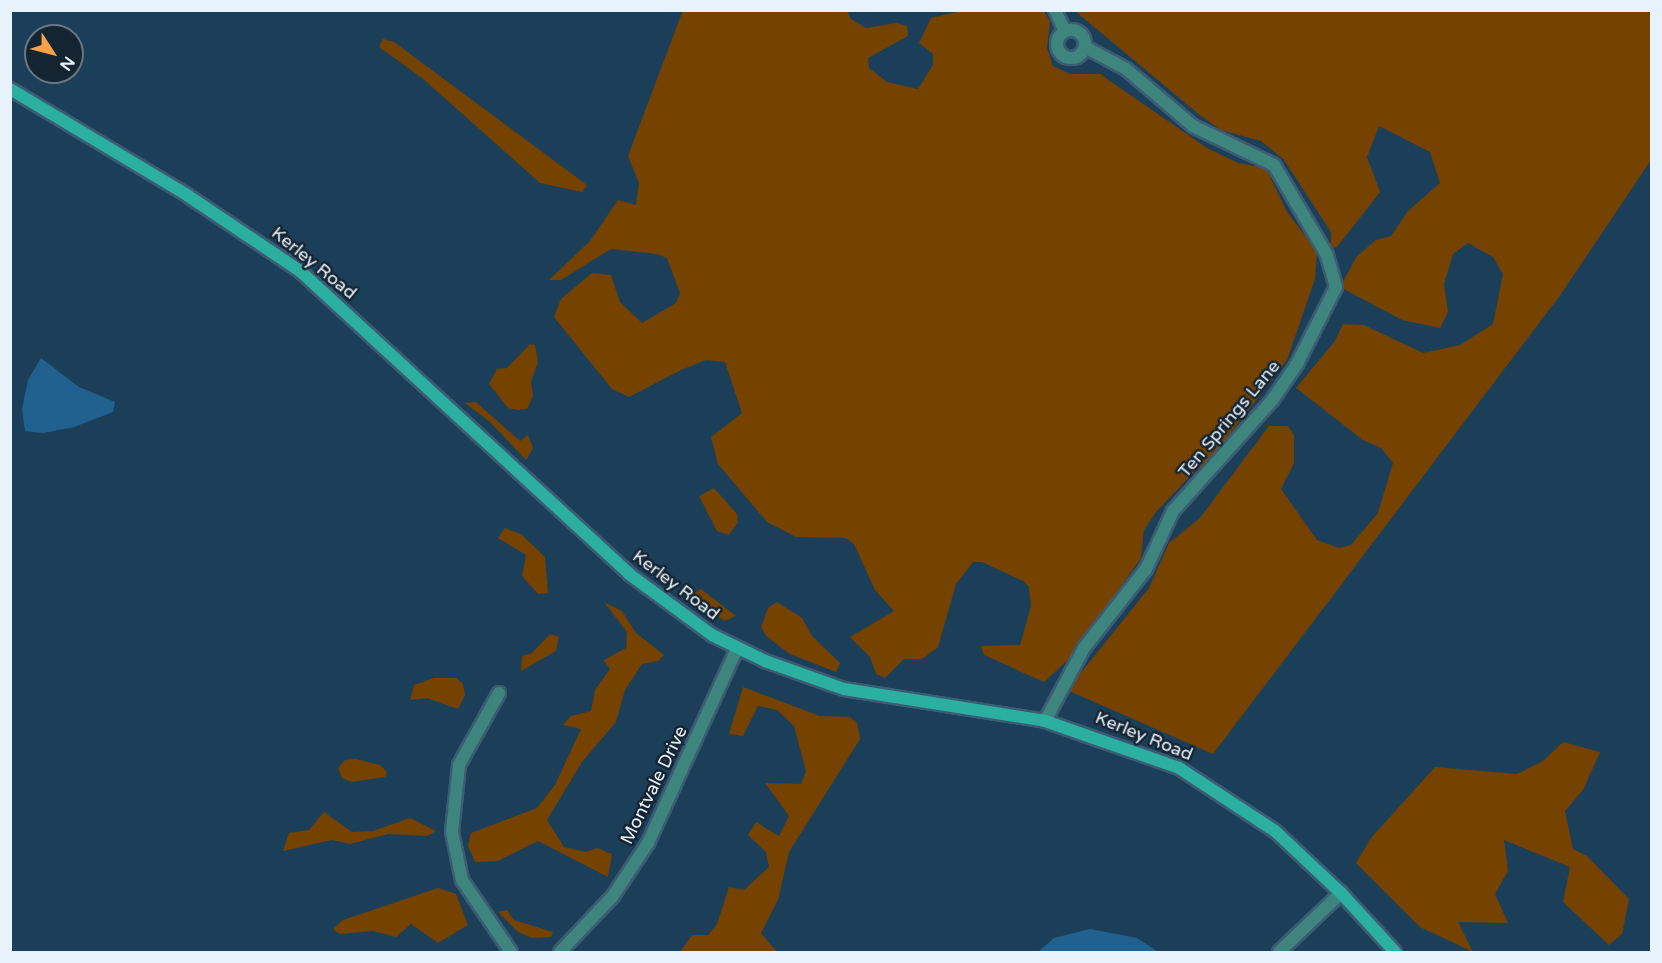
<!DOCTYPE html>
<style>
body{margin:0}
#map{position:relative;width:1662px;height:963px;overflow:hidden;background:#1c3f59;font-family:"Varela Round",sans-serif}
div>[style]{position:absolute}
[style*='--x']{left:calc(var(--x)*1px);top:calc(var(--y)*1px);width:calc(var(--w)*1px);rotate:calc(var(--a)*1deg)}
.green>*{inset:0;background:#754200}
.water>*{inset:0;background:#21618f}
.roads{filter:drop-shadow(2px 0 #3c5c73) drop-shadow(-2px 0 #3c5c73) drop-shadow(0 2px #3c5c73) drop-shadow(0 -2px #3c5c73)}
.street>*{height:12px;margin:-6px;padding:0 6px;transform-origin:6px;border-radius:6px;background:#3e867d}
.street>.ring{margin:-6px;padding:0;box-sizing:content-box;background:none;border:12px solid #3e867d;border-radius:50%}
.secondary>*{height:12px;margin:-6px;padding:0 6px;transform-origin:6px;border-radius:6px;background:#2aafa1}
span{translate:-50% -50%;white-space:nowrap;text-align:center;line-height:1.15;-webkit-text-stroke:5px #152431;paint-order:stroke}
.street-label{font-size:18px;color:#e7f2fd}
.frame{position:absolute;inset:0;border:12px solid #e7f2fd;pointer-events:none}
.north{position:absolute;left:24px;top:24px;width:60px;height:60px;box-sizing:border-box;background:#152431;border:2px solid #697683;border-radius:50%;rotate:126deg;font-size:16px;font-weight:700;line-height:24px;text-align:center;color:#e7f2fd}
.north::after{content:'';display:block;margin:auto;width:21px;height:27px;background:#f7a248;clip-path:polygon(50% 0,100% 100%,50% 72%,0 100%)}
</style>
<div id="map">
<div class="green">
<div style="clip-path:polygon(683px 10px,847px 11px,851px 19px,866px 28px,897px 23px,907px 26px,908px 36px,868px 58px,869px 68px,887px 82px,918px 89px,933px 65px,933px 54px,919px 43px,931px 18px,961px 11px,1044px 11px,1050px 21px,1047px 48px,1053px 66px,1070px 74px,1100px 74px,1207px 148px,1238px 163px,1266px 168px,1287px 212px,1317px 251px,1315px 279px,1287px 360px,1206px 465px,1197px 469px,1156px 512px,1144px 530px,1141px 558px,1072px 656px,1044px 682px,984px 655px,981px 646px,1020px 645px,1031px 606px,1029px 587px,1023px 581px,982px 562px,973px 562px,956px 584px,938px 647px,922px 659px,904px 659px,885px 678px,876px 674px,870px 657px,850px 637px,894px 611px,875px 590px,854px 544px,846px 538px,796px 537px,767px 522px,718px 464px,711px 437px,742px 413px,725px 362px,706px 360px,681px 370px,629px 397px,612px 389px,554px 317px,561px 299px,592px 273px,611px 275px,620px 302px,642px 323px,676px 303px,680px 293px,667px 258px,657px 254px,611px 249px,561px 280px,549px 280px,590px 241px,618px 200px,636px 205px,639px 183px,628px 156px)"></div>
<div style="clip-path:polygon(1075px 11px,1651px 11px,1651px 160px,1561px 294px,1213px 754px,1067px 690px,1149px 588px,1169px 543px,1200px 518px,1269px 426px,1288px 426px,1294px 435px,1294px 463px,1281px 489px,1317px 540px,1339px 548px,1351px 545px,1378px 513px,1393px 463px,1381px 448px,1363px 440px,1296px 388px,1335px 341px,1343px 324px,1364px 325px,1423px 353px,1460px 345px,1493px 324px,1503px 274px,1493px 257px,1468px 243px,1453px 254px,1444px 284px,1448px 312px,1440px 328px,1402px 320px,1340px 287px,1357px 256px,1376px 240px,1391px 236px,1408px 211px,1440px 183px,1430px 152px,1379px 126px,1367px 157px,1380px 192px,1337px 247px,1331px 248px,1331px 232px,1284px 160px,1261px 141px,1221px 130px,1201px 116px)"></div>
<div style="clip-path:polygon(383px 39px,394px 42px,587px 185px,582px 192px,540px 183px,422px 78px,379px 47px)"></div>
<div style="clip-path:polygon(530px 344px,535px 345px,538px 362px,531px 382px,533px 396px,527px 409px,518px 410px,508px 408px,489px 384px,497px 369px,507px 368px)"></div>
<div style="clip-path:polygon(476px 402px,520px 441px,528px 435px,533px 448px,526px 460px,490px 422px,465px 403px)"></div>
<div style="clip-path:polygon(714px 488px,737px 514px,738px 522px,729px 535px,717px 531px,699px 496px)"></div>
<div style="clip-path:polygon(505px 528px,521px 534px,545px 557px,548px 593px,538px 594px,522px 576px,526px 555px,498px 538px)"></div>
<div style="clip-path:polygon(701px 589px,736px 616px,724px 621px,690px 595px)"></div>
<div style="clip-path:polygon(604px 602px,622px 611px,636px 633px,664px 655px,658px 661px,642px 664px,625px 690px,616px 722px,582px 762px,547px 820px,564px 847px,586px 852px,597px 848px,612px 854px,608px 877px,538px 841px,498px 861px,475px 862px,468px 846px,471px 833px,537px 808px,555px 785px,581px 729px,563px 725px,571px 716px,591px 711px,595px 690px,610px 669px,604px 660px,626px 648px,627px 632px)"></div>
<div style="clip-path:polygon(777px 602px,802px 618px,812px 636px,840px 663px,836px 672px,790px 654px,766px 636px,761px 627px,768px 608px)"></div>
<div style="clip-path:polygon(550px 634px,559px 637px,556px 651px,521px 671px,522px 656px,532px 653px)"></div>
<div style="clip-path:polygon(434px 678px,456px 678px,463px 684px,465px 695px,458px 709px,427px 698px,410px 700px,414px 685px)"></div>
<div style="clip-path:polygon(743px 687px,820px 716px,850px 717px,857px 723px,860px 739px,789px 852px,778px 900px,761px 933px,777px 952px,680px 952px,692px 935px,708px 935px,717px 924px,729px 887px,744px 890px,769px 867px,766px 852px,748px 835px,756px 822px,779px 836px,789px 816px,765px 783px,801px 784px,806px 771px,794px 726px,777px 710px,758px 706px,743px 736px,729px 734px)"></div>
<div style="clip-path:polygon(1563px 742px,1600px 752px,1583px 790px,1565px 811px,1573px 849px,1587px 856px,1629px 899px,1622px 934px,1609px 945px,1563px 902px,1570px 867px,1504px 840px,1508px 871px,1495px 894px,1508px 923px,1458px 922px,1473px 952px,1420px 927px,1356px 863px,1371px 838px,1435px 767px,1517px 774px,1543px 761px)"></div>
<div style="clip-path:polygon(356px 759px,380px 765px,387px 772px,385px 777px,351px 782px,342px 778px,338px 768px,345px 760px)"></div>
<div style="clip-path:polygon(324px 812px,352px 832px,373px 831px,410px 818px,436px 831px,427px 836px,388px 834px,350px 844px,332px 840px,283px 851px,289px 833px,309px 830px)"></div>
<div style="clip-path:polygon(438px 888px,456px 894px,468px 925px,438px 943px,411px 924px,396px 937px,373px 931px,340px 934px,333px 929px,343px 920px)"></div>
<div style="clip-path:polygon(507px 910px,514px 920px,553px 932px,551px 937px,532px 938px,518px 932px,498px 912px)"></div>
</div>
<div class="water">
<div style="clip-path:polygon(41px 358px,79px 387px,115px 402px,113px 412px,74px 427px,43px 433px,25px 431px,22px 409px,28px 380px)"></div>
<div style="clip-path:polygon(1090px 929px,1137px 938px,1158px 952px,1038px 952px,1054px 938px)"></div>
</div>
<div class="roads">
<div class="street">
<div style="--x:1055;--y:10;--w:23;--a:65"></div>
<div class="ring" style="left:1057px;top:30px;width:16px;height:16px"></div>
<div style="--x:499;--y:693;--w:82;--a:119.1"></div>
<div style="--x:459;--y:765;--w:67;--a:96"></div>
<div style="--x:452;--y:832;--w:49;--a:78.2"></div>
<div style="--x:462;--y:880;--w:87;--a:55.8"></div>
<div style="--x:1045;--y:721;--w:83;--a:-61.9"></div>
<div style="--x:1084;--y:648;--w:100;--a:-51.9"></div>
<div style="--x:1146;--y:569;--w:64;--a:-65"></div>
<div style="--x:1173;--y:511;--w:150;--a:-48.2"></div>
<div style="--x:1273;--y:399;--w:42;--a:-55.6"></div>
<div style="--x:1297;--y:364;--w:86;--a:-63.1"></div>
<div style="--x:1336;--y:287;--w:33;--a:-106"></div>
<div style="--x:1327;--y:255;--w:104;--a:-120.5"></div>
<div style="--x:1274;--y:165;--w:90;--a:-154.3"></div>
<div style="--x:1193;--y:126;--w:88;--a:-139.6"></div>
<div style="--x:1126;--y:69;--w:47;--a:-151.8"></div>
<div style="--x:560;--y:952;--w:77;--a:-46.6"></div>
<div style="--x:613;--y:896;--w:64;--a:-56.6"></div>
<div style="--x:648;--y:843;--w:213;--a:-65.4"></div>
<div style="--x:1279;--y:952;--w:86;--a:-43.6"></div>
</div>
<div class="secondary">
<div style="--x:10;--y:89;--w:206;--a:30.9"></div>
<div style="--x:187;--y:195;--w:136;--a:33.9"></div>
<div style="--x:300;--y:271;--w:447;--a:42.6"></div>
<div style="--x:629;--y:574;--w:103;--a:36.3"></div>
<div style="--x:712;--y:635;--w:59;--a:26.1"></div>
<div style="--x:765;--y:661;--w:84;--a:19.5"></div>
<div style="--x:844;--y:689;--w:204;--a:9"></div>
<div style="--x:1045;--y:721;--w:142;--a:19.3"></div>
<div style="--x:1179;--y:768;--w:115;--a:33.3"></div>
<div style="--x:1275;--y:831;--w:91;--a:43.2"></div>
<div style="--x:1341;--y:893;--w:80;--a:47.5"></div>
</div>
</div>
<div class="street-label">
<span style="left:314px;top:263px;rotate:39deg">Kerley Road</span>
<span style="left:1229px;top:419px;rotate:-50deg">Ten Springs Lane</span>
<span style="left:676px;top:585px;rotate:37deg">Kerley Road</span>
<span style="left:1144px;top:736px;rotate:22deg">Kerley Road</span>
<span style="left:654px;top:785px;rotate:-64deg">Montvale Drive</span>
</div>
<div class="frame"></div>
<div class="north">N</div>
</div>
